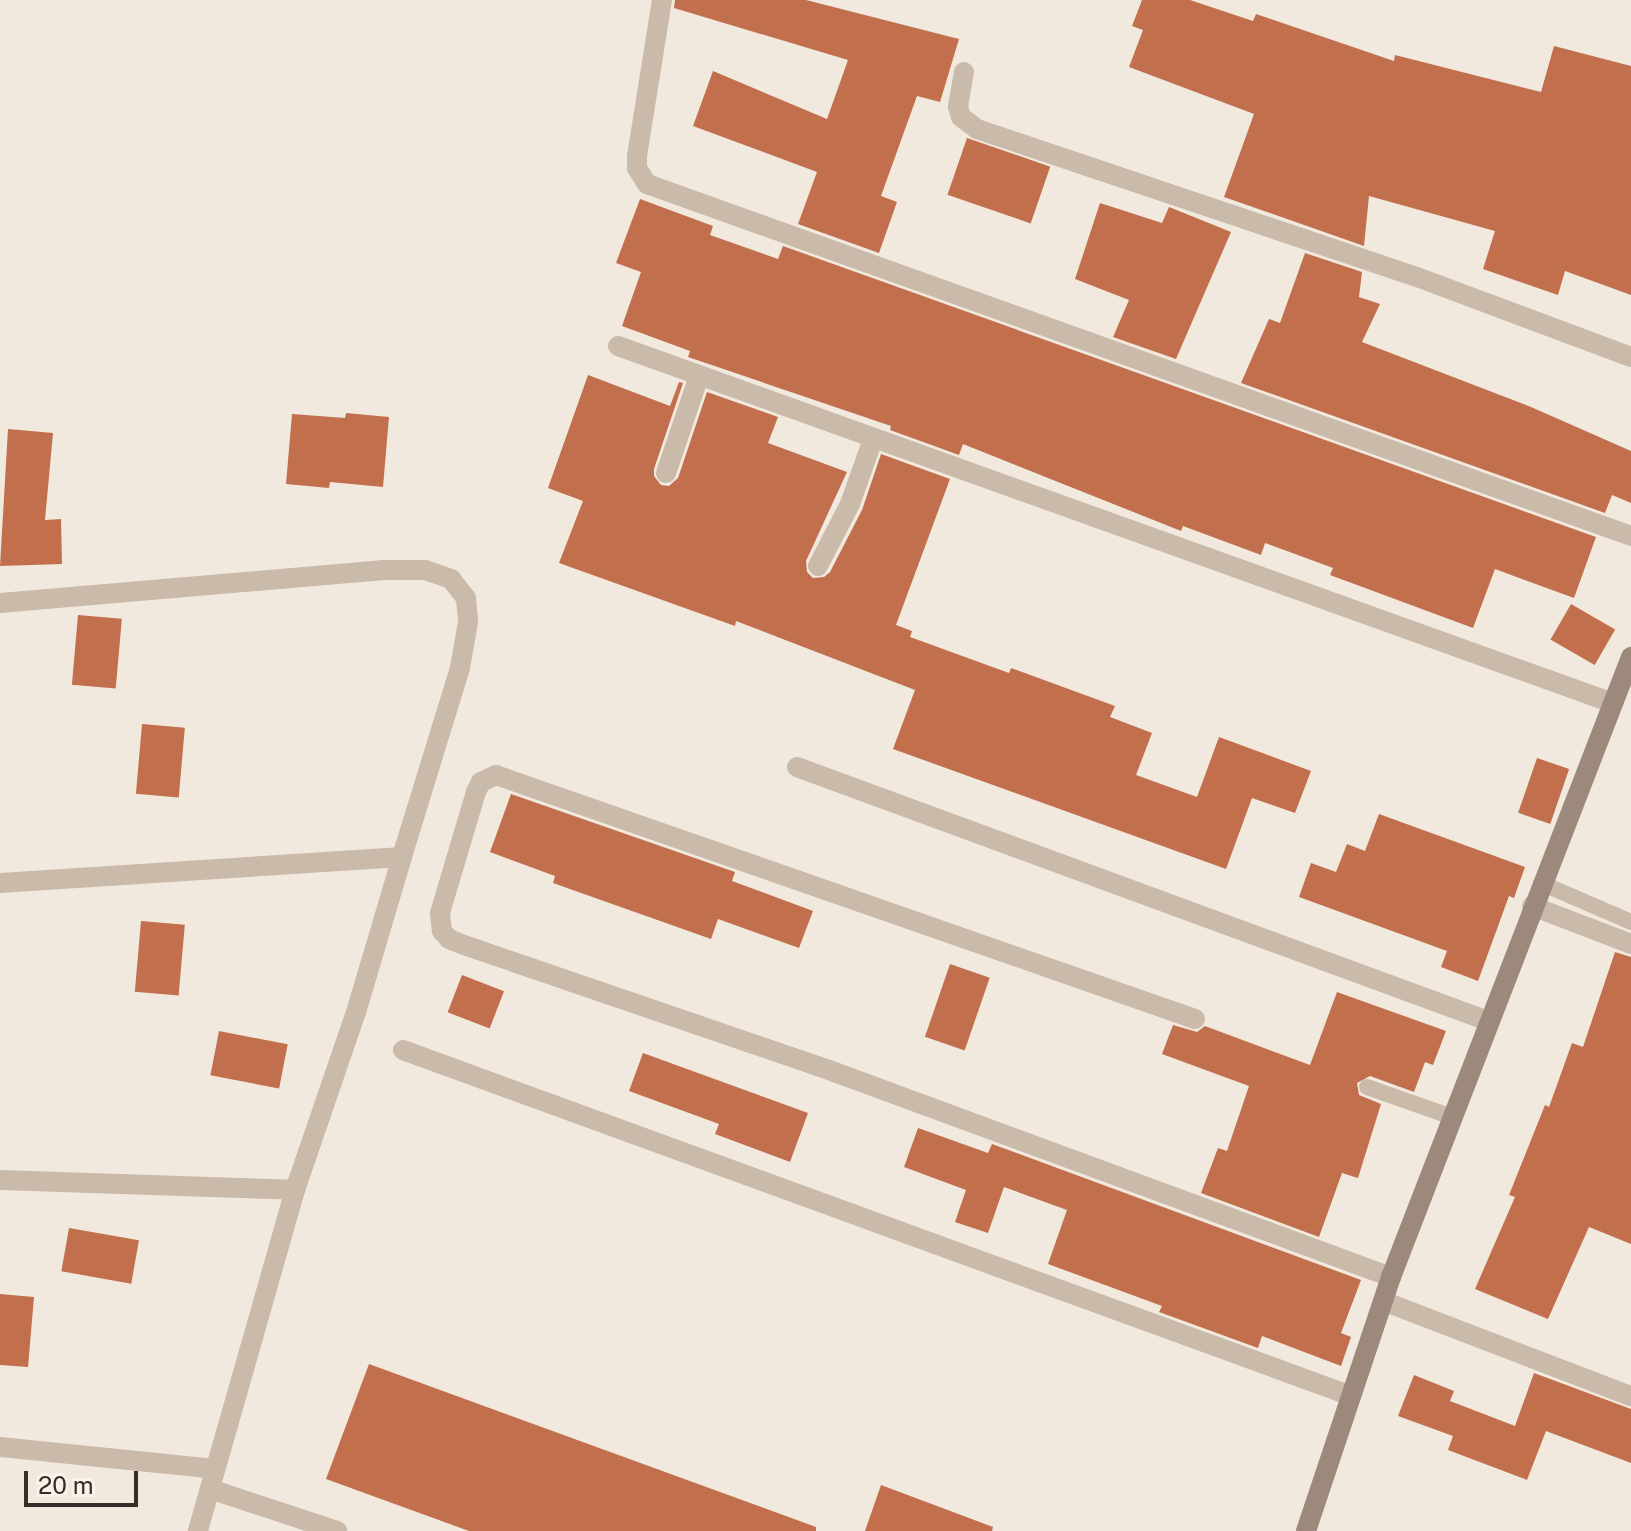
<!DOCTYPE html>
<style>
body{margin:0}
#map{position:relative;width:1631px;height:1531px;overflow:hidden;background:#f2e9de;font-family:"Public Sans",sans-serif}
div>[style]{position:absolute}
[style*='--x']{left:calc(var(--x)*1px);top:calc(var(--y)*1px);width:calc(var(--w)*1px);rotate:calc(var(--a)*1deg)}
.building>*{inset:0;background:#c16f4c;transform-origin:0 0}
.lane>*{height:16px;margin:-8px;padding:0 8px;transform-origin:8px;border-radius:8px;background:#cabaaa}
.street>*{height:20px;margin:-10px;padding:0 10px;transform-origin:10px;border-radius:10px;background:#cabaaa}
.secondary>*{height:20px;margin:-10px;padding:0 10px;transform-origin:10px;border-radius:10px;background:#9d897b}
span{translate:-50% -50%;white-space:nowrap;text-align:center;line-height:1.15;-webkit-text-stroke:7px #f9f3ea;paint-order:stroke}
.scale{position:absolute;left:24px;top:1471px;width:114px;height:36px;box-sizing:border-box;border:4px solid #372e29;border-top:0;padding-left:10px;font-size:24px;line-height:28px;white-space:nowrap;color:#372e29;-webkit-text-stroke:6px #f9f3ea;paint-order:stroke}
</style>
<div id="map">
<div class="building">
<div style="clip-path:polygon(675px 0,806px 0,959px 39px,940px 102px,917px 96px,881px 196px,897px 202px,879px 253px,798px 224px,817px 172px,693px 126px,713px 71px,827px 119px,848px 60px,674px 8px)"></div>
<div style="clip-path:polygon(1142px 0,1190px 0,1253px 21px,1256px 14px,1394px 61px,1395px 55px,1541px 92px,1554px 46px,1631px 66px,1631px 295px,1565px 271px,1558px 295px,1483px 269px,1495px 231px,1369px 196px,1364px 246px,1224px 197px,1254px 114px,1129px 67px,1143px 30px,1132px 26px)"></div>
<div style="left:967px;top:138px;width:88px;height:60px;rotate:19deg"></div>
<div style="clip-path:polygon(640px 199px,713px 226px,710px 235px,778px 259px,783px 246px,1596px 537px,1574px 598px,1495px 569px,1473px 628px,1330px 575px,1333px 568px,1265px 543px,1261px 555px,1183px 526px,1181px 531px,963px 444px,959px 455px,890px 430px,891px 426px,688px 357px,690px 351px,622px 326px,641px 272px,616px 263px)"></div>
<div style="clip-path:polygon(1100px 203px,1162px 223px,1169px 207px,1231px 232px,1176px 359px,1113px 337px,1129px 300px,1075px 279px)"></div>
<div style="clip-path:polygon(1305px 253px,1362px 272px,1359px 297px,1380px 304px,1362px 342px,1531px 407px,1631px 451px,1631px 503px,1612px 495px,1605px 513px,1241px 383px,1269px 319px,1280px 323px)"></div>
<div style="clip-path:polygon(588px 375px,670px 406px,679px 382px,683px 383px,654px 469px,654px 476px,661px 485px,669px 486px,678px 478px,707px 392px,778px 417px,768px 443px,847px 472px,806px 561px,807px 572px,813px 578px,824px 577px,830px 572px,862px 510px,881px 454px,950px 479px,896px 625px,912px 631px,910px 637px,1009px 673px,1011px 668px,1115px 706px,1110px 717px,1152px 733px,1136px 775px,1197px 797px,1219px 737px,1311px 771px,1295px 813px,1252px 798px,1226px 869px,893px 749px,915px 690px,736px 621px,735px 626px,559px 563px,583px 501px,548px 488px)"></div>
<div style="clip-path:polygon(346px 413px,389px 417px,383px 487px,330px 482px,329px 488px,286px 484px,292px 414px,345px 418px)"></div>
<div style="clip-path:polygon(8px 429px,53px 433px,45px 520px,61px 519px,62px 564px,0 566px)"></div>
<div style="left:1571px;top:604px;width:51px;height:41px;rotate:30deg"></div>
<div style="left:78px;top:615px;width:44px;height:70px;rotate:5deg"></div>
<div style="left:142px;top:724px;width:43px;height:70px;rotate:5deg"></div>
<div style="left:1537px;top:758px;width:34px;height:58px;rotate:19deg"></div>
<div style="clip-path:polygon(511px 794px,735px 872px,732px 881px,813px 911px,799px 948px,718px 919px,711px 939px,553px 883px,555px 876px,490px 852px)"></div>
<div style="clip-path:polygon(1379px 814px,1525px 867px,1514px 898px,1509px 896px,1478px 981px,1441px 967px,1447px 951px,1299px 897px,1311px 863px,1336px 872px,1347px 844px,1365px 851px)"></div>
<div style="left:141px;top:921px;width:44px;height:71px;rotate:5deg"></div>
<div style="clip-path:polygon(1615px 952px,1631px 957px,1631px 1244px,1589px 1227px,1548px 1319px,1475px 1289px,1515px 1197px,1509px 1195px,1545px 1105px,1549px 1107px,1572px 1043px,1583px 1047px)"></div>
<div style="left:950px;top:964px;width:42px;height:77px;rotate:19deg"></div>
<div style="left:462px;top:975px;width:45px;height:40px;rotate:21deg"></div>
<div style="clip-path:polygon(1337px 992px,1446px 1031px,1433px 1065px,1425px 1062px,1414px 1092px,1370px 1076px,1357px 1083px,1359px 1095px,1381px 1104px,1358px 1178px,1342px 1173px,1319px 1237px,1201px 1193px,1218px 1148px,1227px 1151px,1249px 1086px,1162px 1054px,1173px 1025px,1197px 1032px,1205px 1026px,1310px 1065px)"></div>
<div style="left:219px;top:1031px;width:70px;height:45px;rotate:11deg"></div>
<div style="clip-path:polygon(643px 1053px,808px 1113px,790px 1162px,715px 1134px,719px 1124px,629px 1091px)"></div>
<div style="clip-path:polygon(918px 1128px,988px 1153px,992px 1144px,1361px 1280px,1341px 1333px,1351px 1337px,1341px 1366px,1262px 1336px,1258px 1348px,1159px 1312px,1162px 1306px,1048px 1264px,1067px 1210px,1004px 1187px,988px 1233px,955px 1222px,966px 1190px,904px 1167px)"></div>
<div style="left:69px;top:1228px;width:71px;height:44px;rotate:10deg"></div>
<div style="clip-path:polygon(0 1294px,34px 1297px,28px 1367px,0 1365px)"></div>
<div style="clip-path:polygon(369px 1364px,816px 1527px,816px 1531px,469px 1531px,326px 1479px)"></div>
<div style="clip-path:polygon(1534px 1373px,1631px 1409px,1631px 1463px,1546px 1431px,1527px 1480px,1448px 1450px,1453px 1436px,1398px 1416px,1414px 1375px,1454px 1391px,1450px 1401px,1515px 1426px)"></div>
<div style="clip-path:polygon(881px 1485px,993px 1527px,992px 1531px,865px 1531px)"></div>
</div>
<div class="lane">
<div style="--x:1541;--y:883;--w:98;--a:23.4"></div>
<div style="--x:1367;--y:1087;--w:90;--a:19.4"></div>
</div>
<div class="street">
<div style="--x:662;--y:0;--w:158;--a:99.1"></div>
<div style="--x:637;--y:156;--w:12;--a:90"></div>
<div style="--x:637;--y:168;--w:19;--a:58"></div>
<div style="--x:647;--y:184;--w:1045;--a:19.68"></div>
<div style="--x:964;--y:72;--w:35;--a:100"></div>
<div style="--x:958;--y:106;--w:11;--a:75"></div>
<div style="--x:961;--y:117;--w:20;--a:37"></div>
<div style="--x:977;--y:129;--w:464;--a:18.6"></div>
<div style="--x:1417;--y:277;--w:228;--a:20.5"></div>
<div style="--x:618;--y:346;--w:1057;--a:19.74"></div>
<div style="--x:666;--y:473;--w:102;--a:-71.2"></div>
<div style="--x:818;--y:566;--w:70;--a:-62.7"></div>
<div style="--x:850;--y:504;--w:69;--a:-70.5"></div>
<div style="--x:0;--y:603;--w:383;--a:-4.9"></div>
<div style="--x:382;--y:570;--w:43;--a:0"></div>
<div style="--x:425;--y:570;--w:28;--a:19"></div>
<div style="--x:451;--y:579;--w:24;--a:52"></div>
<div style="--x:466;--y:598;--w:24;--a:85"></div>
<div style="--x:468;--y:622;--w:47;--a:99.9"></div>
<div style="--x:460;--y:668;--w:198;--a:107.1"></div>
<div style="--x:797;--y:767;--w:736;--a:20.18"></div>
<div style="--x:0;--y:883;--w:403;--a:-3.7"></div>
<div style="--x:402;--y:857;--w:162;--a:106.5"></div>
<div style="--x:356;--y:1012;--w:188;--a:108.9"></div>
<div style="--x:295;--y:1190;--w:355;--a:105.9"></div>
<div style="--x:1532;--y:906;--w:106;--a:21"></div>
<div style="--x:1195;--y:1019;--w:740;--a:-160.76"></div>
<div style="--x:496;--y:775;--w:17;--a:155"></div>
<div style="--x:481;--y:782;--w:11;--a:117"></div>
<div style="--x:476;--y:792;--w:126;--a:106.6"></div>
<div style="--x:440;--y:913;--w:18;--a:84"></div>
<div style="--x:442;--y:931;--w:11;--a:49"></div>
<div style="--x:449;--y:939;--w:16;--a:22"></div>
<div style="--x:464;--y:945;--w:386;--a:18.9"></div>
<div style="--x:829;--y:1070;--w:599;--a:20.22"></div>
<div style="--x:403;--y:1050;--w:1007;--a:20.04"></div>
<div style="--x:0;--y:1180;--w:295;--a:1.9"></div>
<div style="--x:1383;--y:1301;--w:266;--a:21"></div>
<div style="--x:0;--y:1447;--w:216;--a:5.8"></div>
<div style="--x:210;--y:1489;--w:134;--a:18.3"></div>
</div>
<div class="secondary">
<div style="--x:1306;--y:1531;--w:268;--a:-71.5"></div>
<div style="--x:1391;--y:1277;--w:665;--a:-68.84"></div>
</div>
<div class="scale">20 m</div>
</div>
